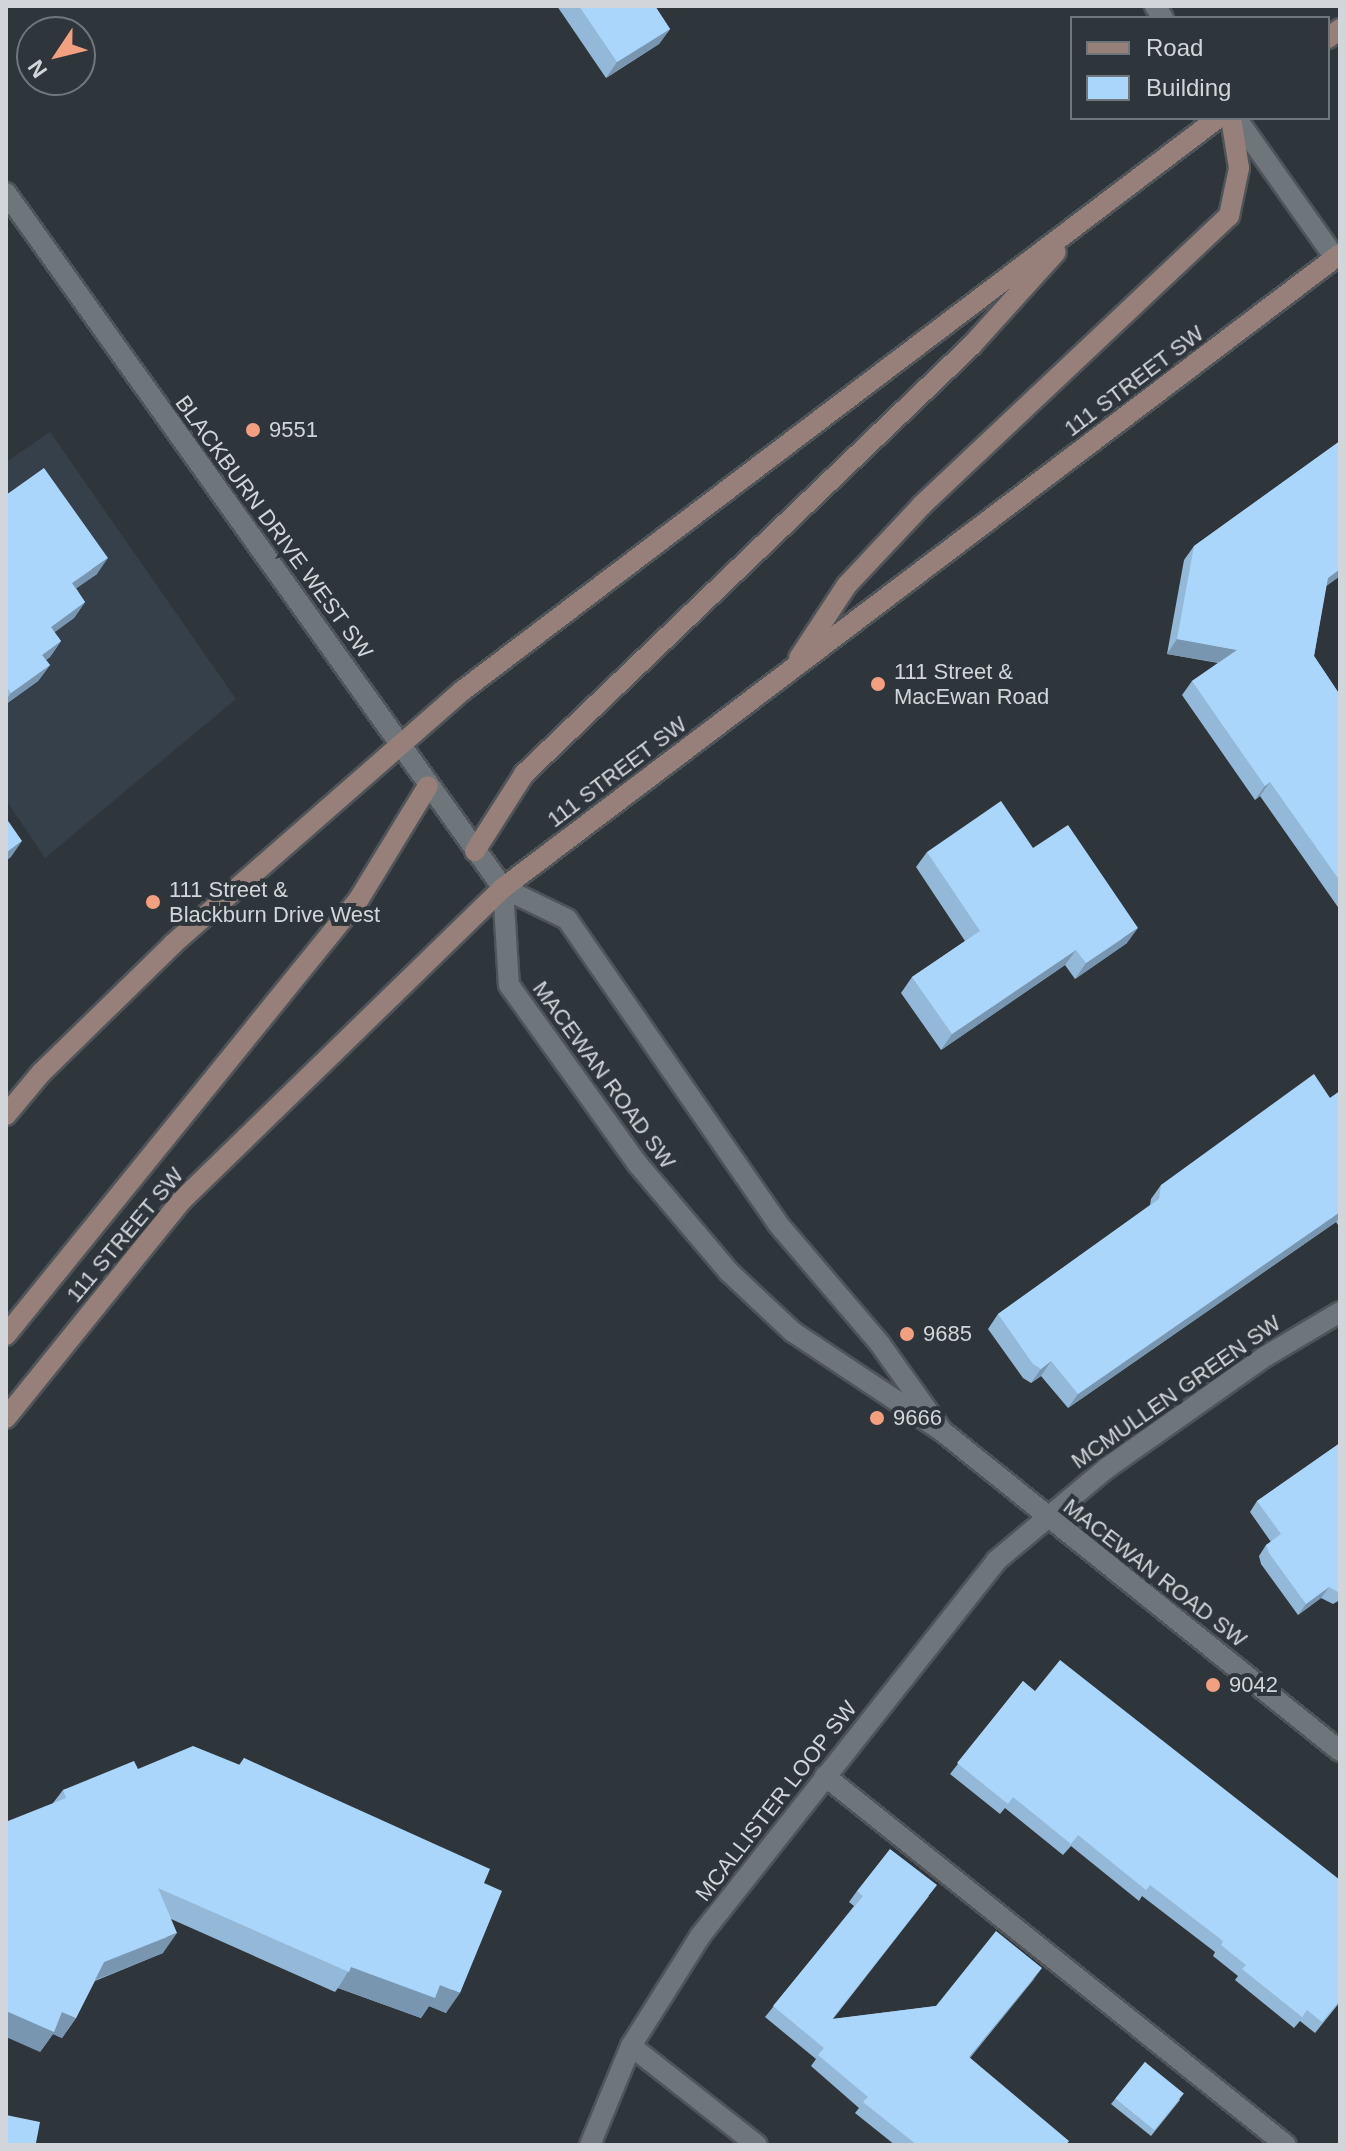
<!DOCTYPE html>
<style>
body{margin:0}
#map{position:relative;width:1346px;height:2151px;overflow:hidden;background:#2f363b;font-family:Arial,sans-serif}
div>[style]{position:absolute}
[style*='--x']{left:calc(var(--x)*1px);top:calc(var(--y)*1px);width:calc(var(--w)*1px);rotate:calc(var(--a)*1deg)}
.built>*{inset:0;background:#35404b}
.roads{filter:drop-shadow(2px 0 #4f5459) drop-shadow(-2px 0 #4f5459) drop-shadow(0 2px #4f5459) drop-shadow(0 -2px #4f5459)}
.service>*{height:20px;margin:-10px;padding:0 10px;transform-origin:10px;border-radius:10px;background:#6e757b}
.minor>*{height:20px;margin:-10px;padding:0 10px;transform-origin:10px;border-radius:10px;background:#6e757b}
.tertiary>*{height:20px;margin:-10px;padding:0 10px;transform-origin:10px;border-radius:10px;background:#6e757b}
.secondary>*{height:20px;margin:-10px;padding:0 10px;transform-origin:10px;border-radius:10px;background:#968079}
.wall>*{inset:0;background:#93b8d8}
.shaded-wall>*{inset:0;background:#7896b0}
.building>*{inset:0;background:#abd6fb;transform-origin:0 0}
.dots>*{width:22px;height:22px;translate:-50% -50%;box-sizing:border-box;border:4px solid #2f363b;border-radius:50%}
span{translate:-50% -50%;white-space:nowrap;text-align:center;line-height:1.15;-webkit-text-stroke:8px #2f363b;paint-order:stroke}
.street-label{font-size:22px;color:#d2d6da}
.poi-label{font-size:22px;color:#d2d6da}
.left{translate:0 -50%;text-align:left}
.frame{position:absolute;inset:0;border:8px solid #d2d6da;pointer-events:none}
.legend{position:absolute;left:1070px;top:16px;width:260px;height:104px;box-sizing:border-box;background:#2f363b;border:2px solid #70767b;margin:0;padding:10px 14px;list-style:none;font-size:24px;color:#d2d6da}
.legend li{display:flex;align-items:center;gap:16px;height:40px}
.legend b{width:40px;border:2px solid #70767b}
.north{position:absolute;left:16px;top:16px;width:80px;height:80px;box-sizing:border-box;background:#2f363b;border:2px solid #70767b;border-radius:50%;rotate:235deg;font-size:22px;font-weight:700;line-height:32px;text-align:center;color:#d2d6da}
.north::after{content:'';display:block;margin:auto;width:28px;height:36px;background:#f2a080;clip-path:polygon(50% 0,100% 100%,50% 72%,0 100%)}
</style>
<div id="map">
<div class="built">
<div style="clip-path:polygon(50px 432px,236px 699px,45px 858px,6px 800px,6px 462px)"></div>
</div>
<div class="roads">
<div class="service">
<div style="--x:825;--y:1776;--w:590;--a:38.67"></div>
</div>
<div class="minor">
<div style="--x:1155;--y:6;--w:14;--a:56"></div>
<div style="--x:1236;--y:118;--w:171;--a:54.7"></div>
<div style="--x:631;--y:2046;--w:160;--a:38.2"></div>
<div style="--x:590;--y:2145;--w:107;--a:-67.5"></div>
<div style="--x:631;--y:2046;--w:131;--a:-57.8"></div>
<div style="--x:701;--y:1935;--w:476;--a:-51.7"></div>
<div style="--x:996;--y:1561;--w:145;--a:-40"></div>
<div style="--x:1107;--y:1468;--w:194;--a:-35.2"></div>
<div style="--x:1266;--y:1356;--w:86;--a:-30.7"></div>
</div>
<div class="tertiary">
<div style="--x:6;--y:193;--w:854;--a:54.43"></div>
<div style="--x:503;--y:888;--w:71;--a:25.8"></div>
<div style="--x:567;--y:919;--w:371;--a:55.3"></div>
<div style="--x:778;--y:1224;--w:157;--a:49.6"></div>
<div style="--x:880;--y:1344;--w:107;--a:54.5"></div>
<div style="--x:503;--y:888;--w:97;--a:86.5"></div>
<div style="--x:509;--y:985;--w:218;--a:54.3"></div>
<div style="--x:636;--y:1162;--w:144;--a:49.8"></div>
<div style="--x:729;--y:1272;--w:88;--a:43.2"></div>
<div style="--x:793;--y:1332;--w:179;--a:33.6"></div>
<div style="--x:942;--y:1431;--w:511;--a:38.8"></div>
</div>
<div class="secondary">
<div style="--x:1328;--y:38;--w:15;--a:-37"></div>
<div style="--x:799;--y:658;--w:87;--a:-56.7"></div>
<div style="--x:847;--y:585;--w:110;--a:-46.8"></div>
<div style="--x:922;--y:505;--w:422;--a:-43.3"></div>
<div style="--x:1229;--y:216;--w:49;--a:-78.2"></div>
<div style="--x:1239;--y:168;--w:51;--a:-99.1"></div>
<div style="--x:475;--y:851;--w:91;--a:-57.5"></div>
<div style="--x:524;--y:774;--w:620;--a:-43.76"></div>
<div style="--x:972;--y:345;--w:125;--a:-47.9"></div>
<div style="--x:6;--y:1115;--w:55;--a:-50.2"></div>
<div style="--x:41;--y:1073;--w:185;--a:-44.3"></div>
<div style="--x:173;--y:944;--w:384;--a:-41.2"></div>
<div style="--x:462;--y:691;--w:949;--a:-37.16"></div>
<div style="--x:6;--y:1335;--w:561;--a:-51.01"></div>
<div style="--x:359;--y:899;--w:132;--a:-58.6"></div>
<div style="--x:6;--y:1418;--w:279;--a:-51.1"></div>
<div style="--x:181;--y:1201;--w:449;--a:-44.2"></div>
<div style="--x:503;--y:888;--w:1050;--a:-37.14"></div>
</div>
</div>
<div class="wall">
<div style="clip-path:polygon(557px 6px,655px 6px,670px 29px,659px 44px,606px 78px)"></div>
<div style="clip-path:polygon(1340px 441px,1340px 576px,1326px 586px,1314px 656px,1340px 695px,1340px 910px,1260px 796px,1255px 800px,1182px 695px,1192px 681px,1218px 663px,1167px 654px,1184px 560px,1194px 546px)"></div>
<div style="clip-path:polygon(6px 495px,97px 574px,76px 588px,85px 602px,74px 618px,54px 632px,61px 641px,50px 657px,46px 660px,50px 665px,38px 681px,6px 704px)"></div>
<div style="clip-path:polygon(1033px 848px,1127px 943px,1075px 979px,1065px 965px,941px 1050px,901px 993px,912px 977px,965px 941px,916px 867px,927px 852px)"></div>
<div style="clip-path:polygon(1340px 1091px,1340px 1228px,1336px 1222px,1068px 1408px,1041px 1376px,1031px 1383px,1023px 1378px,988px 1329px,998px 1314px,1150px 1205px,1151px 1199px,1161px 1185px,1330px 1098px)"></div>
<div style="clip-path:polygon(1340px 1443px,1340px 1600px,1333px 1604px,1321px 1598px,1298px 1615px,1261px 1564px,1259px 1556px,1266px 1545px,1271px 1542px,1250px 1512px,1257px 1501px)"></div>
<div style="clip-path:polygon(1023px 1681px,1340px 2002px,1315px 2033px,1300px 2021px,1294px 2028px,1235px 1980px,1238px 1976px,1213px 1956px,1215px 1952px,1142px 1896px,1139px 1901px,1071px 1846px,1063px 1855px,1005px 1808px,1000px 1814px,950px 1774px)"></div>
<div style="clip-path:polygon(244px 1758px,484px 1883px,446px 2013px,429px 2006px,421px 2018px,338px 1988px,335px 1992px,171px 1919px,163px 1953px,95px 1981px,76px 2018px,62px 2038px,53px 2034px,40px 2052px,53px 1803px,63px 1790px,138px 1769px,239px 1765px)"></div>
<div style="clip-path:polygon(857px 1891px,929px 1896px,833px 2019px,936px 2006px,1034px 1979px,970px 2058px,1066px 2145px,895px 2145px,855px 2113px,859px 2108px,811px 2066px,816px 2059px,765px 2017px,854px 1906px,849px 1902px)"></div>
<div style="clip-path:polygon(1145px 2062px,1180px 2100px,1151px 2136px,1111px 2104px)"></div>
</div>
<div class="shaded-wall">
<div style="clip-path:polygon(670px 29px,659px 44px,606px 78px,617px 62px)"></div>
<div style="clip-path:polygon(108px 558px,97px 574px,61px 599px,72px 583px)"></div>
<div style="clip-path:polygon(1340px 569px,1340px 576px,1318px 592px,1328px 578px)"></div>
<div style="clip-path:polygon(85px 602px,74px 618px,40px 643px,51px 627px)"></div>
<div style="clip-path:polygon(1177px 639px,1237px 650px,1227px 664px,1167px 654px)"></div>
<div style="clip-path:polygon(61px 641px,50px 657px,31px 670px,42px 655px)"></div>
<div style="clip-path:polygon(50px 665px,38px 681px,6px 704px,6px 700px,11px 693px)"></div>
<div style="clip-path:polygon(1270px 782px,1260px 796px,1255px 800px,1265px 786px)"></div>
<div style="clip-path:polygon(22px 841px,11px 857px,6px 861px,6px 853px)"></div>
<div style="clip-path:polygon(1138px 928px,1127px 943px,1075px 979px,1086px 963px)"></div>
<div style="clip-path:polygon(1076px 950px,1065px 965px,941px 1050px,952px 1034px)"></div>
<div style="clip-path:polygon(1340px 1212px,1340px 1216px,1336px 1222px,1068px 1408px,1078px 1394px)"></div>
<div style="clip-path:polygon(1051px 1361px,1041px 1376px,1031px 1383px,1041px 1369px)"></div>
<div style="clip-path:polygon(1329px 1587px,1321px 1598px,1298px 1615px,1306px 1604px)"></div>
<div style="clip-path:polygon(177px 1933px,163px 1953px,90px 1982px,104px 1962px)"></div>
<div style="clip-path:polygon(351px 1967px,440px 1985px,460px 1993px,446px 2013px,429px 2006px,421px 2018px,338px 1988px)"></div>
<div style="clip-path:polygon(1042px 1968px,1034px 1979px,961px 2068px,969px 2057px)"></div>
<div style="clip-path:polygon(6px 2011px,62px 2012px,76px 2018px,62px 2038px,53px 2034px,40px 2052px,6px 2037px)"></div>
</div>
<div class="building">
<div style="clip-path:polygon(579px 6px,655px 6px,670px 29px,617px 62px)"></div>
<div style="clip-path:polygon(1340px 441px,1340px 569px,1328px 578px,1314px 656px,1340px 695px,1340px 881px,1270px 782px,1265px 786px,1192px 681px,1237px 650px,1177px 639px,1194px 546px)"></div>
<div style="clip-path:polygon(44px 468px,108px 558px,72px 583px,85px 602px,51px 627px,61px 641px,42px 655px,50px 665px,11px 693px,6px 686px,6px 495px)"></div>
<div style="clip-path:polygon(1001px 801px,1033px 848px,1068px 825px,1138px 928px,1086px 963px,1076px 950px,952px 1034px,912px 977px,980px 931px,927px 852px)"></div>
<div style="clip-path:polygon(6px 818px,22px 841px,6px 853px)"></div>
<div style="clip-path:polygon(1314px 1074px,1330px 1098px,1340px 1091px,1340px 1212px,1078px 1394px,1051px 1361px,1041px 1369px,1033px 1364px,998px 1314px,1159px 1199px,1161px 1185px)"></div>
<div style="clip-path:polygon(1340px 1443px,1340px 1593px,1329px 1587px,1306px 1604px,1269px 1553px,1266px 1545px,1281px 1534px,1257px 1501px)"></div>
<div style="clip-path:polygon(1060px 1660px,1340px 1880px,1340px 2000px,1322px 2022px,1307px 2010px,1302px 2017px,1242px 1969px,1246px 1965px,1221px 1945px,1223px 1941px,1150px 1885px,1146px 1890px,1078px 1835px,1071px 1844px,1013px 1797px,1008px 1804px,957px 1763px,1023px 1681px,1035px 1691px)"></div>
<div style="clip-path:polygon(193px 1746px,240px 1765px,244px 1758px,490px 1869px,484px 1883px,502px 1891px,460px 1993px,440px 1985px,435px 1998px,351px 1967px,349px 1972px,158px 1888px,177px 1933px,104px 1962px,76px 2018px,62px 2012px,54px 2032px,6px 2011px,6px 1825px,8px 1821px,66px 1798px,63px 1790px,134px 1761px,138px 1769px)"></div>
<div style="clip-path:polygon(890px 1849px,937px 1885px,832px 2019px,936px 2006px,996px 1931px,1042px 1968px,969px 2057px,1069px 2141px,1066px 2145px,917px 2145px,863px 2102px,868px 2097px,818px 2055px,824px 2048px,773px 2006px,863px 1896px,857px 1891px)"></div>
<div style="left:1145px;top:2062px;width:50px;height:47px;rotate:39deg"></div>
<div style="clip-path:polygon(6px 2115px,40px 2122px,36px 2143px,43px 2145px,6px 2145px)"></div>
</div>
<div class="dots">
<div style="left:253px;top:430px;background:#f2a080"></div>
<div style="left:878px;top:684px;background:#f2a080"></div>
<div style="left:153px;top:902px;background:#f2a080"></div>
<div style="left:907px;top:1334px;background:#f2a080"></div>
<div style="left:877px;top:1418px;background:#f2a080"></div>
<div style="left:1213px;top:1685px;background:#f2a080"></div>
</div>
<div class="street-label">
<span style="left:1134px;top:381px;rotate:-37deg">111 STREET SW</span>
<span style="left:274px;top:527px;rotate:54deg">BLACKBURN DRIVE WEST SW</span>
<span style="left:617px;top:772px;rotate:-37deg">111 STREET SW</span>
<span style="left:604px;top:1075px;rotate:54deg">MACEWAN ROAD SW</span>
<span style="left:125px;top:1235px;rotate:-50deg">111 STREET SW</span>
<span style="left:1176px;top:1392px;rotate:-35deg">MCMULLEN GREEN SW</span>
<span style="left:1155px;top:1573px;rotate:38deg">MACEWAN ROAD SW</span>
<span style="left:776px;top:1801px;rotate:-52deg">MCALLISTER LOOP SW</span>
</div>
<div class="poi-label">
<span class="left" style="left:269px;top:430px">9551</span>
<span class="left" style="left:894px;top:684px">111 Street &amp;<br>MacEwan Road</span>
<span class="left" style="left:169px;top:902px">111 Street &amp;<br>Blackburn Drive West</span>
<span class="left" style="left:923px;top:1334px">9685</span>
<span class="left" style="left:893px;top:1418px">9666</span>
<span class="left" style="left:1229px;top:1685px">9042</span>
</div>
<div class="frame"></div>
<ul class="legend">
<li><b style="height:10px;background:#968079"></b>Road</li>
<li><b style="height:22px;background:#abd6fb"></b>Building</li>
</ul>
<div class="north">N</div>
</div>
